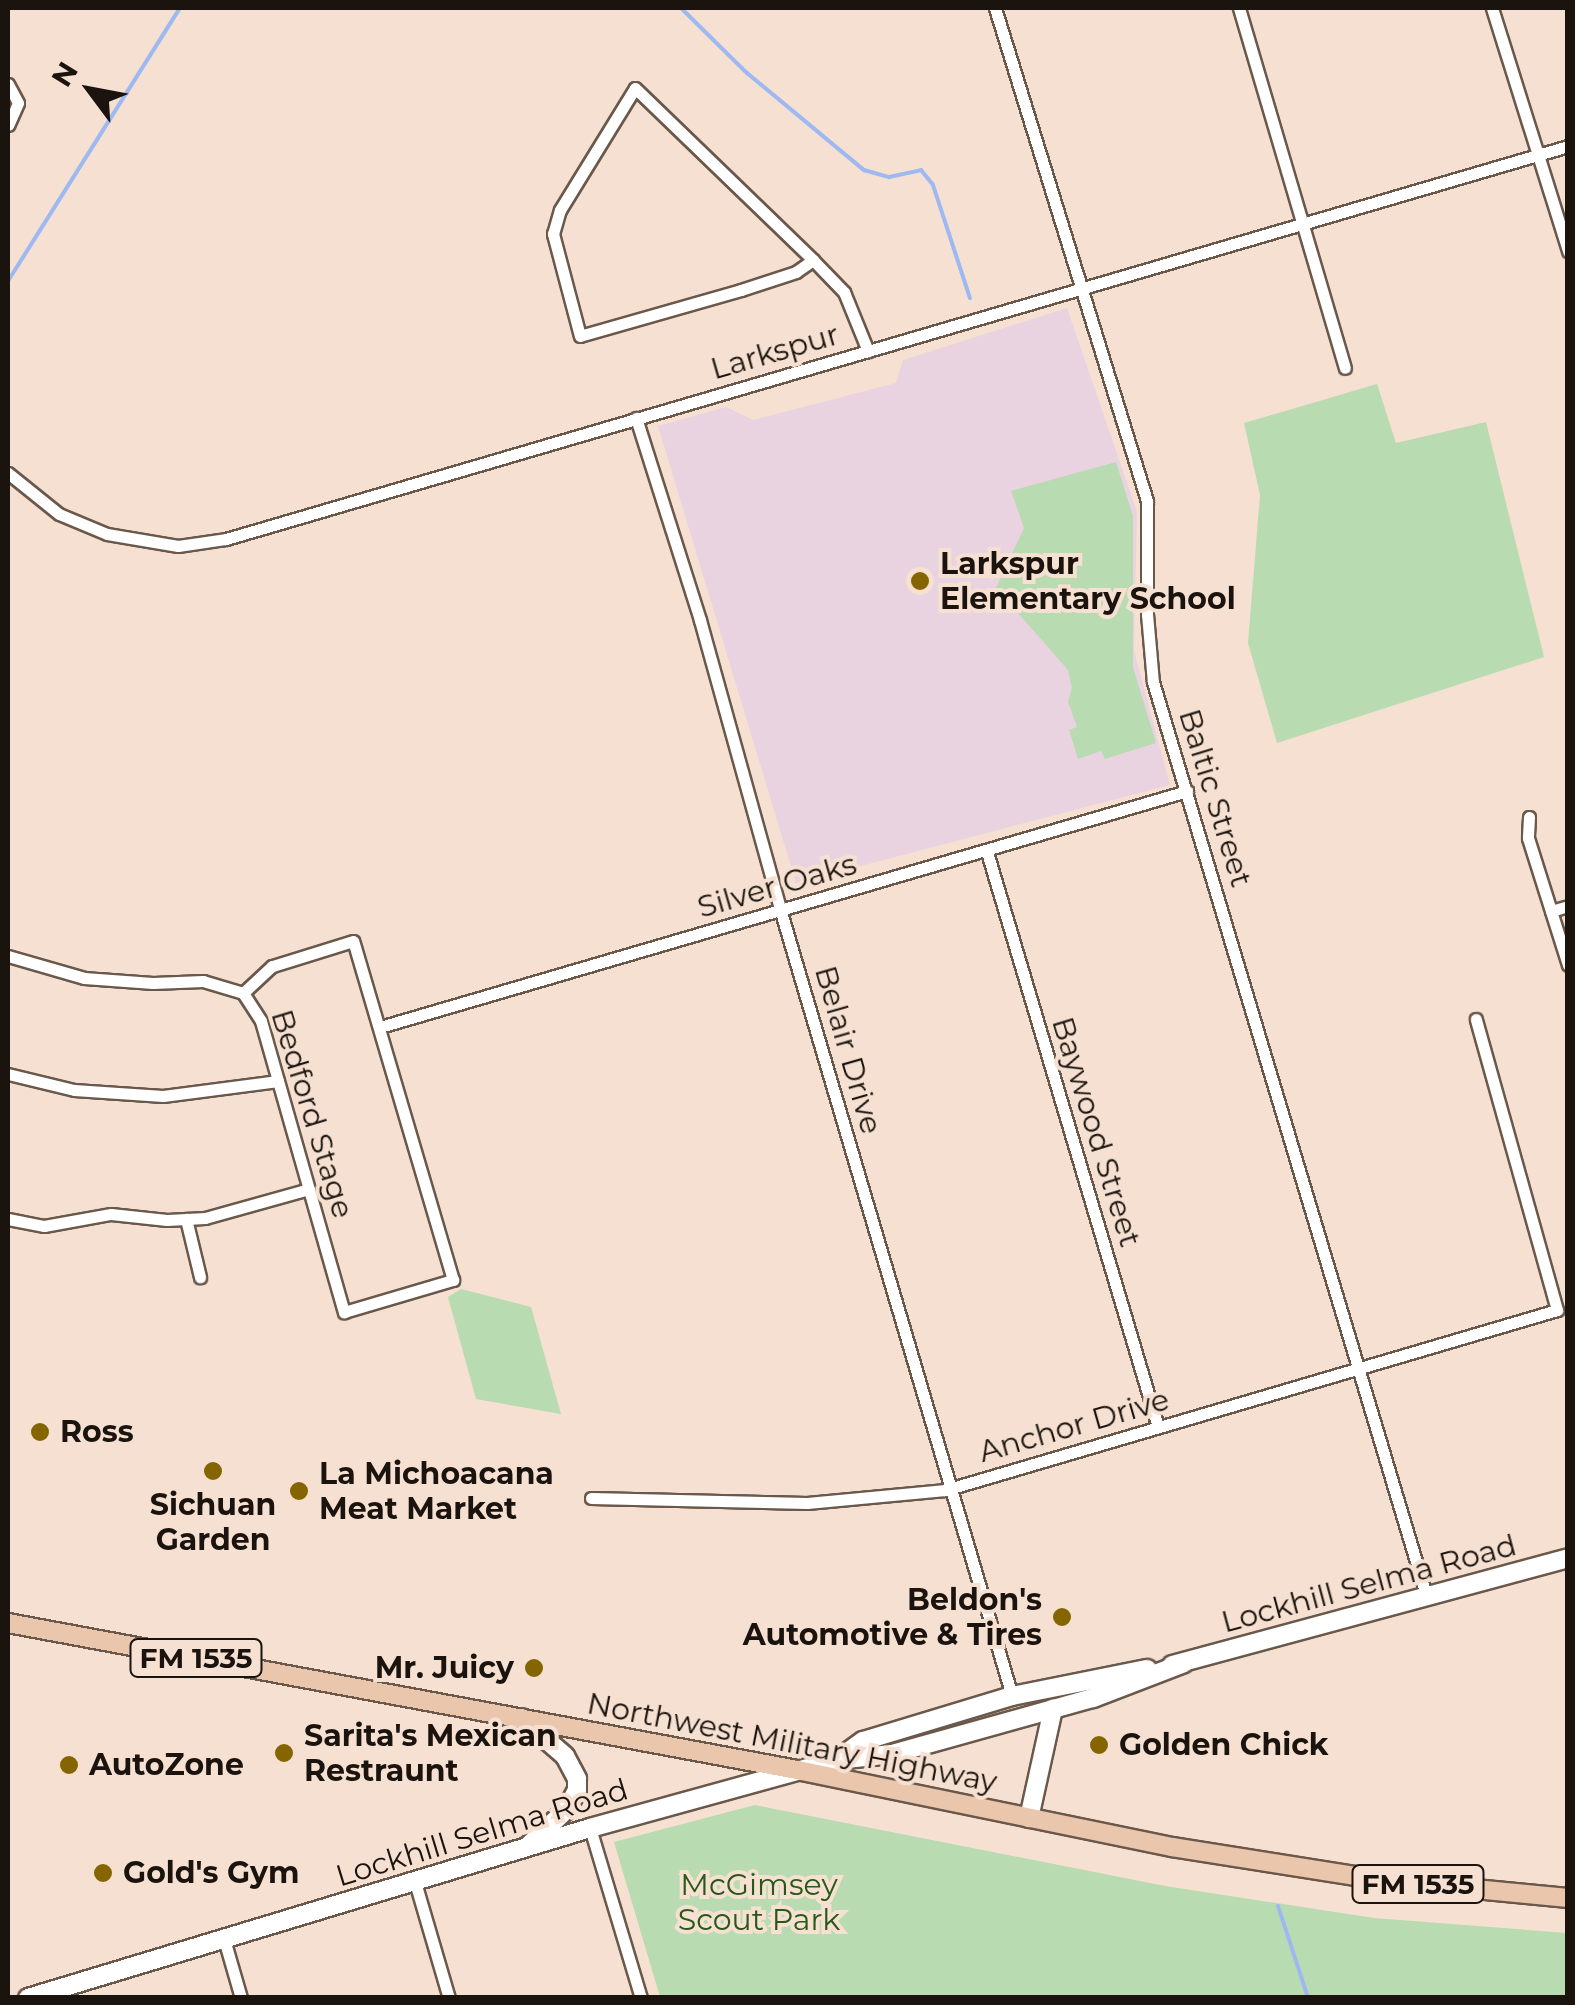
<!DOCTYPE html>
<style>
body{margin:0}
#map{position:relative;width:1575px;height:2005px;overflow:hidden;background:#f5e0d1;font-family:Montserrat,sans-serif}
div>[style]{position:absolute}
[style*='--x']{left:calc(var(--x)*1px);top:calc(var(--y)*1px);width:calc(var(--w)*1px);rotate:calc(var(--a)*1deg)}
.education>*{inset:0;background:#e9d3e1}
.green>*{inset:0;background:#b9dbb1}
.stream>*{height:4px;margin:-2px;padding:0 2px;transform-origin:2px;border-radius:2px;background:#9eb9f2}
.roads{filter:drop-shadow(2px 0 #6a584b) drop-shadow(-2px 0 #6a584b) drop-shadow(0 2px #6a584b) drop-shadow(0 -2px #6a584b)}
.street>*{height:11px;margin:-5.5px;padding:0 5.5px;transform-origin:5.5px;border-radius:5.5px;background:#fff}
.secondary>*{height:18px;margin:-9px;padding:0 9px;transform-origin:9px;border-radius:9px;background:#fff}
.primary>*{height:18px;margin:-9px;padding:0 9px;transform-origin:9px;border-radius:9px;background:#eac7ac}
.dots>*{width:28px;height:28px;translate:-50% -50%;box-sizing:border-box;border:5px solid #f5e0d1;border-radius:50%}
span{translate:-50% -50%;white-space:nowrap;text-align:center;line-height:1.15;-webkit-text-stroke:8px #f5e0d1;paint-order:stroke}
.shield-label span{padding:2px 8px;background:#f5e0d1;border:2px solid;border-radius:8px;-webkit-text-stroke-width:0}
.shield-label{font-size:28px;color:#1a130e;font-weight:700}
.street-label{font-size:30px;color:#1a130e}
.poi-label{font-size:30px;color:#1a130e;font-weight:700}
.left{translate:0 -50%;text-align:left}
.right{translate:-100% -50%;text-align:right}
.park-label{font-size:30px;color:#275917}
.frame{position:absolute;inset:0;border:10px solid #1a130e;pointer-events:none}
.north{position:absolute;left:40px;top:40px;width:100px;height:100px;-webkit-text-stroke:8px #f5e0d1;paint-order:stroke;rotate:302deg;font-size:28px;font-weight:700;line-height:40px;text-align:center;color:#1a130e}
.north::after{content:'';display:block;margin:auto;width:35px;height:45px;background:#1a130e;clip-path:polygon(50% 0,100% 100%,50% 72%,0 100%)}
</style>
<div id="map">
<div class="education">
<div style="clip-path:polygon(1067px 308px,1137px 512px,1134px 651px,1170px 785px,796px 883px,658px 426px,726px 407px,753px 420px,896px 383px,903px 360px)"></div>
</div>
<div class="green">
<div style="clip-path:polygon(1377px 384px,1396px 443px,1486px 422px,1544px 657px,1277px 743px,1248px 643px,1260px 495px,1244px 423px)"></div>
<div style="clip-path:polygon(1116px 462px,1133px 516px,1133px 667px,1156px 743px,1105px 759px,1101px 751px,1078px 759px,1069px 730px,1077px 727px,1068px 702px,1072px 688px,1068px 670px,996px 588px,1024px 528px,1011px 491px)"></div>
<div style="clip-path:polygon(461px 1289px,531px 1307px,561px 1414px,476px 1399px,448px 1297px)"></div>
<div style="clip-path:polygon(755px 1805px,1165px 1886px,1374px 1918px,1567px 1933px,1567px 1997px,660px 1997px,614px 1842px)"></div>
</div>
<div class="stream">
<div style="--x:681;--y:8;--w:93;--a:44.6"></div>
<div style="--x:747;--y:73;--w:152;--a:39.7"></div>
<div style="--x:864;--y:170;--w:26;--a:16"></div>
<div style="--x:889;--y:177;--w:33;--a:-12"></div>
<div style="--x:921;--y:170;--w:19;--a:51"></div>
<div style="--x:933;--y:185;--w:119;--a:71.9"></div>
<div style="--x:8;--y:281;--w:323;--a:-57.8"></div>
<div style="--x:1278;--y:1906;--w:97;--a:71.9"></div>
</div>
<div class="roads">
<div class="street">
<div style="--x:995;--y:8;--w:516;--a:72.86"></div>
<div style="--x:1147;--y:501;--w:113;--a:90"></div>
<div style="--x:1147;--y:614;--w:68;--a:85"></div>
<div style="--x:1153;--y:682;--w:956;--a:73.35"></div>
<div style="--x:1239;--y:8;--w:375;--a:73.6"></div>
<div style="--x:1492;--y:8;--w:255;--a:72.6"></div>
<div style="--x:8;--y:84;--w:21;--a:62"></div>
<div style="--x:18;--y:103;--w:24;--a:114"></div>
<div style="--x:813;--y:260;--w:21;--a:145"></div>
<div style="--x:796;--y:272;--w:58;--a:161.9"></div>
<div style="--x:741;--y:290;--w:167;--a:164.1"></div>
<div style="--x:580;--y:336;--w:106;--a:-104.8"></div>
<div style="--x:553;--y:234;--w:25;--a:-74"></div>
<div style="--x:560;--y:210;--w:143;--a:-58.4"></div>
<div style="--x:635;--y:88;--w:248;--a:44"></div>
<div style="--x:813;--y:260;--w:45;--a:45.9"></div>
<div style="--x:844;--y:292;--w:64;--a:67.9"></div>
<div style="--x:636;--y:418;--w:212;--a:72.4"></div>
<div style="--x:700;--y:620;--w:303;--a:74.5"></div>
<div style="--x:781;--y:912;--w:817;--a:73.58"></div>
<div style="--x:8;--y:473;--w:65;--a:38.8"></div>
<div style="--x:59;--y:514;--w:52;--a:22.6"></div>
<div style="--x:107;--y:534;--w:72;--a:9.6"></div>
<div style="--x:178;--y:546;--w:49;--a:-8.3"></div>
<div style="--x:226;--y:539;--w:1398;--a:-16.32"></div>
<div style="--x:1529;--y:817;--w:21;--a:93"></div>
<div style="--x:1528;--y:838;--w:133;--a:72.5"></div>
<div style="--x:987;--y:852;--w:600;--a:73.44"></div>
<div style="--x:1551;--y:911;--w:18;--a:-16"></div>
<div style="--x:8;--y:956;--w:79;--a:16.1"></div>
<div style="--x:84;--y:978;--w:69;--a:4.1"></div>
<div style="--x:153;--y:983;--w:50;--a:-2.3"></div>
<div style="--x:203;--y:981;--w:42;--a:16.7"></div>
<div style="--x:243;--y:993;--w:33;--a:57"></div>
<div style="--x:261;--y:1021;--w:303;--a:74.1"></div>
<div style="--x:344;--y:1312;--w:114;--a:-16.4"></div>
<div style="--x:453;--y:1280;--w:353;--a:-106.4"></div>
<div style="--x:353;--y:941;--w:85;--a:162.8"></div>
<div style="--x:272;--y:966;--w:40;--a:137"></div>
<div style="--x:380;--y:1027;--w:841;--a:-16.3"></div>
<div style="--x:8;--y:1074;--w:68;--a:13.6"></div>
<div style="--x:74;--y:1090;--w:89;--a:3.9"></div>
<div style="--x:163;--y:1096;--w:116;--a:-7.4"></div>
<div style="--x:8;--y:1219;--w:37;--a:11"></div>
<div style="--x:44;--y:1226;--w:68;--a:-10.2"></div>
<div style="--x:111;--y:1214;--w:56;--a:6.1"></div>
<div style="--x:167;--y:1220;--w:38;--a:-3"></div>
<div style="--x:205;--y:1218;--w:108;--a:-15.6"></div>
<div style="--x:186;--y:1219;--w:60;--a:76.4"></div>
<div style="--x:591;--y:1498;--w:216;--a:1.3"></div>
<div style="--x:807;--y:1503;--w:139;--a:-5.4"></div>
<div style="--x:945;--y:1490;--w:638;--a:-16.39"></div>
<div style="--x:1557;--y:1310;--w:302;--a:-105.6"></div>
<div style="--x:590;--y:1828;--w:177;--a:73.3"></div>
<div style="--x:415;--y:1882;--w:121;--a:73.7"></div>
<div style="--x:224;--y:1939;--w:61;--a:73.9"></div>
</div>
<div class="secondary">
<div style="--x:1172;--y:1665;--w:410;--a:-15.1"></div>
<div style="--x:521;--y:1718;--w:58;--a:40.8"></div>
<div style="--x:565;--y:1756;--w:26;--a:62"></div>
<div style="--x:577;--y:1779;--w:11;--a:90"></div>
<div style="--x:577;--y:1790;--w:21;--a:118"></div>
<div style="--x:567;--y:1809;--w:52;--a:136.5"></div>
<div style="--x:838;--y:1759;--w:31;--a:-36"></div>
<div style="--x:863;--y:1741;--w:156;--a:-16.8"></div>
<div style="--x:1012;--y:1696;--w:138;--a:-11.3"></div>
<div style="--x:1029;--y:1818;--w:112;--a:-77.6"></div>
<div style="--x:28;--y:1998;--w:587;--a:-16.83"></div>
<div style="--x:590;--y:1828;--w:256;--a:-15.4"></div>
<div style="--x:837;--y:1760;--w:55;--a:-6.2"></div>
<div style="--x:892;--y:1754;--w:209;--a:-15.6"></div>
<div style="--x:1093;--y:1698;--w:97;--a:-21"></div>
</div>
<div class="primary">
<div style="--x:8;--y:1623;--w:803;--a:10.55"></div>
<div style="--x:797;--y:1770;--w:383;--a:11.6"></div>
<div style="--x:1172;--y:1847;--w:212;--a:9"></div>
<div style="--x:1381;--y:1880;--w:188;--a:5.5"></div>
</div>
</div>
<div class="dots">
<div style="left:920px;top:581px;background:#856500"></div>
<div style="left:40px;top:1432px;background:#856500"></div>
<div style="left:213px;top:1471px;background:#856500"></div>
<div style="left:299px;top:1491px;background:#856500"></div>
<div style="left:1062px;top:1617px;background:#856500"></div>
<div style="left:534px;top:1668px;background:#856500"></div>
<div style="left:1099px;top:1745px;background:#856500"></div>
<div style="left:284px;top:1753px;background:#856500"></div>
<div style="left:69px;top:1765px;background:#856500"></div>
<div style="left:103px;top:1873px;background:#856500"></div>
</div>
<div class="shield-label">
<span style="left:196px;top:1658px">FM 1535</span>
<span style="left:1418px;top:1884px">FM 1535</span>
</div>
<div class="street-label">
<span style="left:775px;top:352px;rotate:-16deg">Larkspur</span>
<span style="left:1215px;top:798px;rotate:73deg">Baltic Street</span>
<span style="left:777px;top:886px;rotate:-16deg">Silver Oaks</span>
<span style="left:848px;top:1050px;rotate:74deg">Belair Drive</span>
<span style="left:312px;top:1114px;rotate:73deg">Bedford Stage</span>
<span style="left:1096px;top:1132px;rotate:73deg">Baywood Street</span>
<span style="left:1074px;top:1426px;rotate:-16deg">Anchor Drive</span>
<span style="left:1369px;top:1584px;rotate:-15deg">Lockhill Selma Road</span>
<span style="left:792px;top:1743px;rotate:11deg">Northwest Military Highway</span>
<span style="left:482px;top:1833px;rotate:-17deg">Lockhill Selma Road</span>
</div>
<div class="poi-label">
<span class="left" style="left:940px;top:581px">Larkspur<br>Elementary School</span>
<span class="left" style="left:60px;top:1432px">Ross</span>
<span class="left" style="left:319px;top:1491px">La Michoacana<br>Meat Market</span>
<span style="left:213px;top:1522px">Sichuan<br>Garden</span>
<span class="right" style="left:1042px;top:1617px">Beldon's<br>Automotive &amp; Tires</span>
<span class="right" style="left:514px;top:1668px">Mr. Juicy</span>
<span class="left" style="left:304px;top:1753px">Sarita's Mexican<br>Restraunt</span>
<span class="left" style="left:1119px;top:1745px">Golden Chick</span>
<span class="left" style="left:89px;top:1765px">AutoZone</span>
<span class="left" style="left:123px;top:1873px">Gold's Gym</span>
</div>
<div class="park-label">
<span style="left:759px;top:1902px">McGimsey<br>Scout Park</span>
</div>
<div class="frame"></div>
<div class="north">N</div>
</div>
